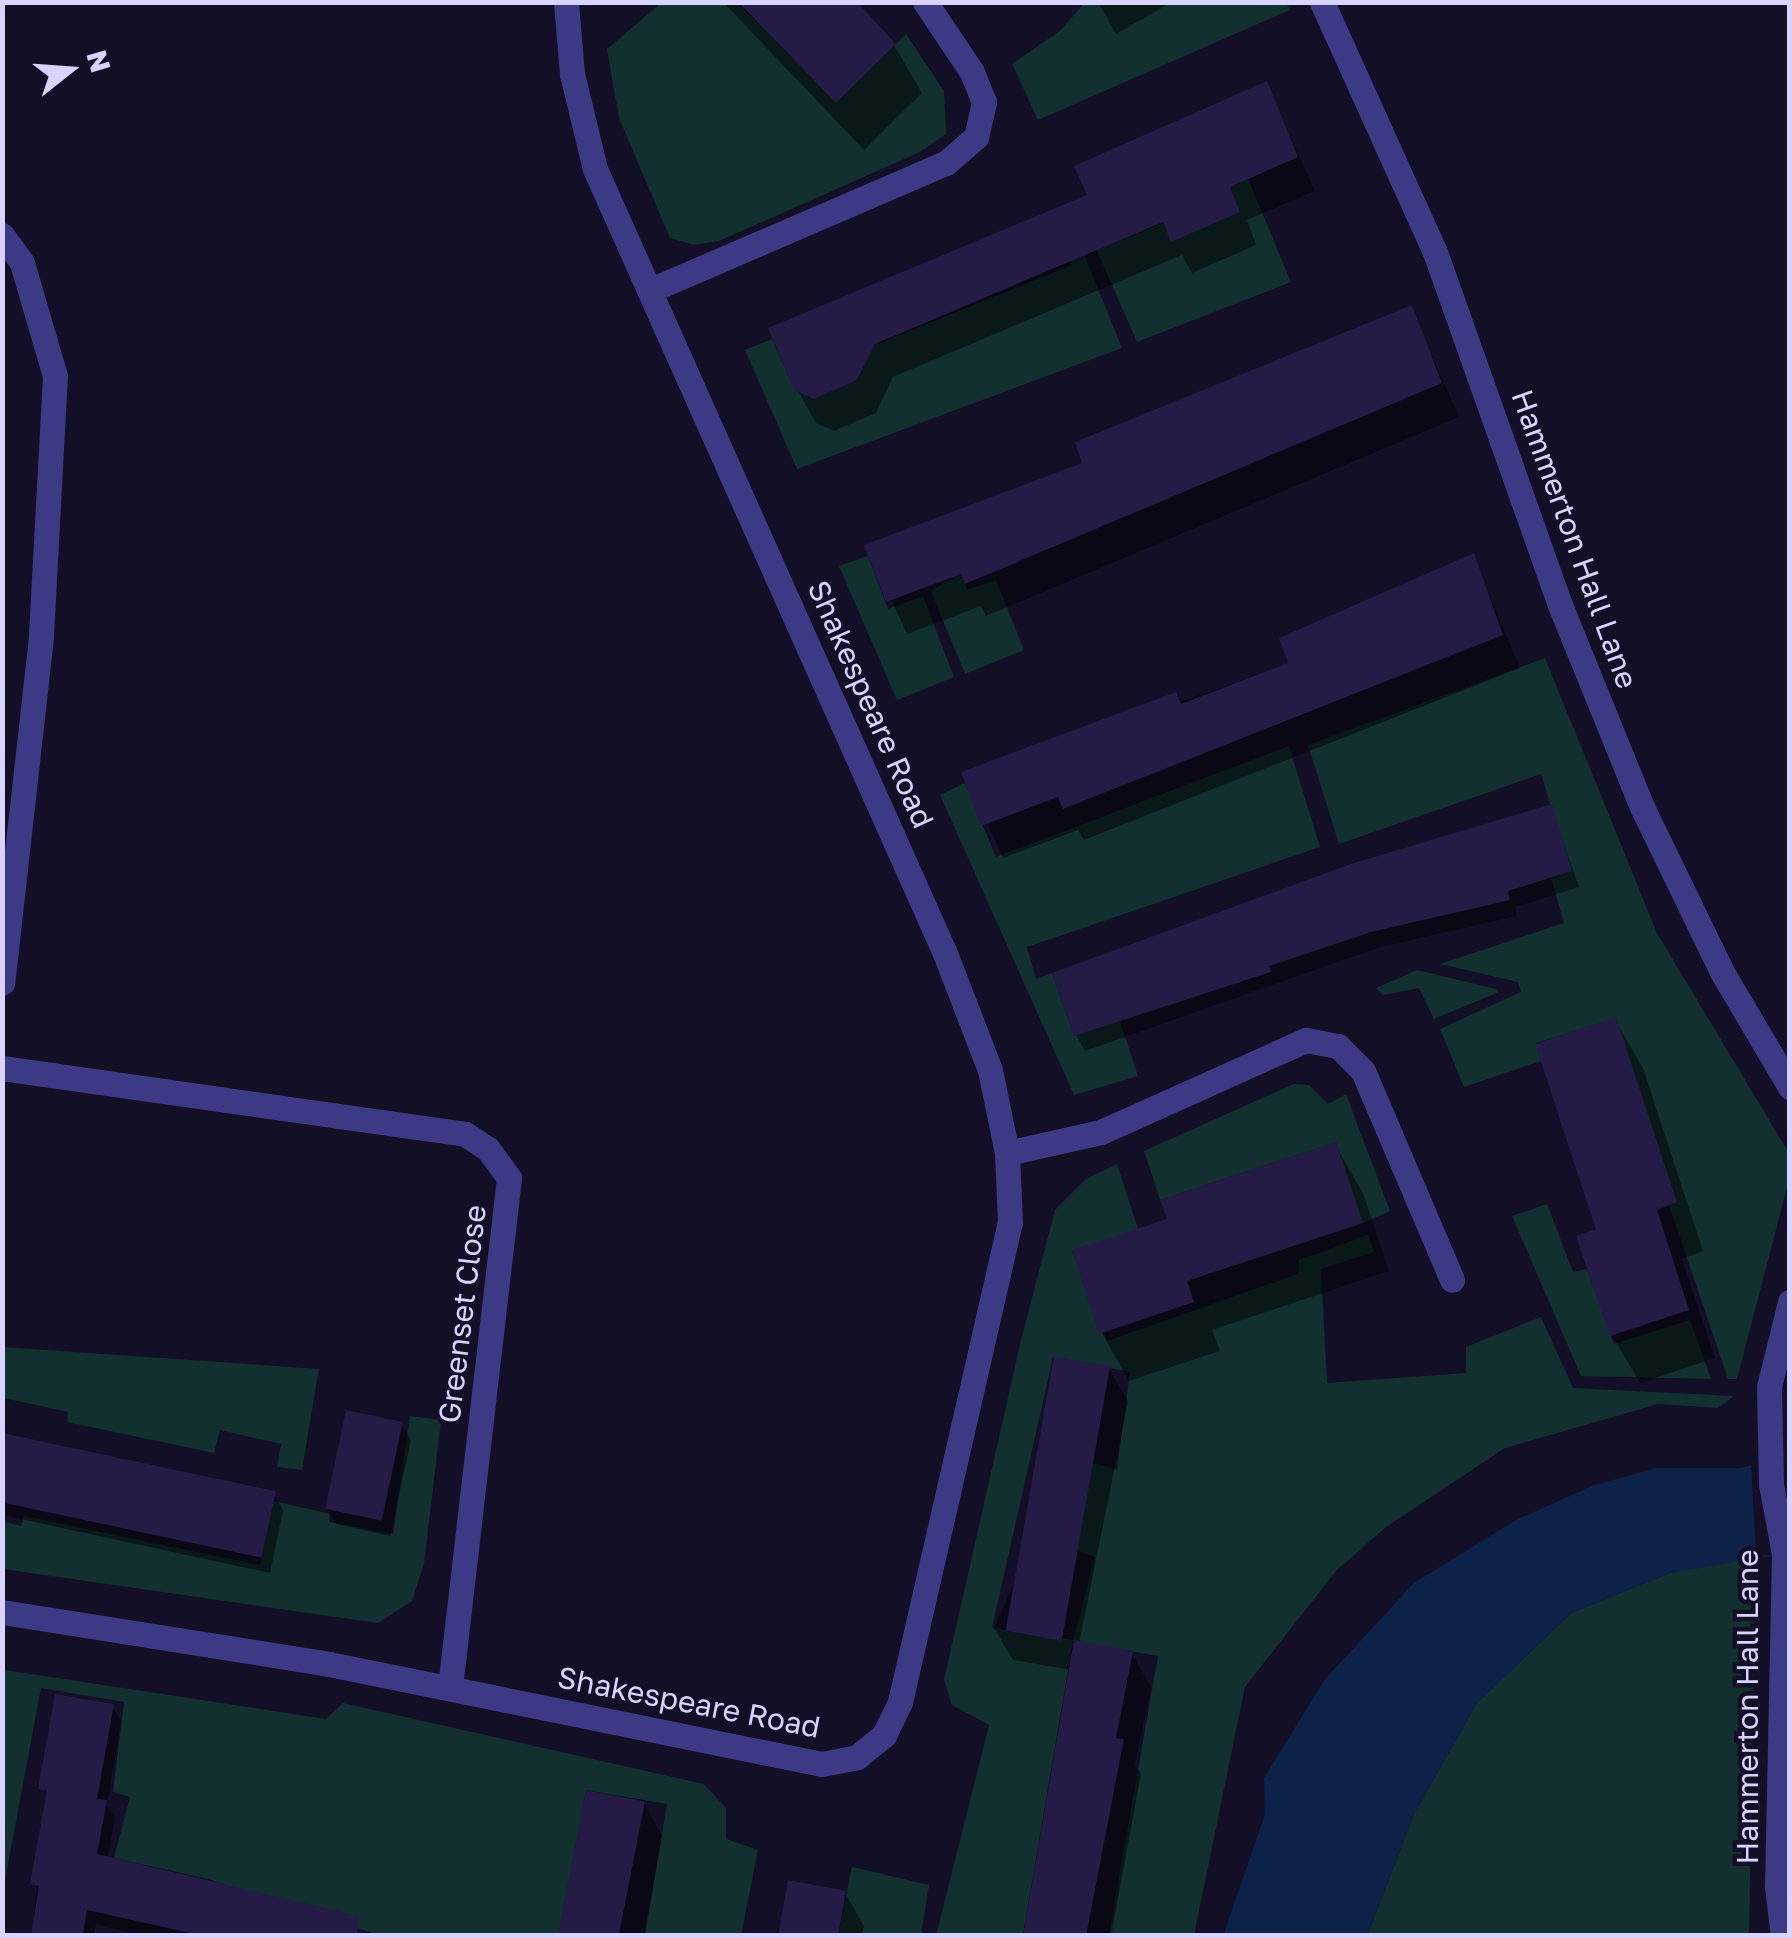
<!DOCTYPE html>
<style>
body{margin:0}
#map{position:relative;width:1792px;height:1938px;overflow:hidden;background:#130f26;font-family:"Golos Text",sans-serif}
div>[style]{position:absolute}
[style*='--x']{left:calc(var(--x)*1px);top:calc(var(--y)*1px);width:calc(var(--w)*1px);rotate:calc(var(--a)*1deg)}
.green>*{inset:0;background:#12302f}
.water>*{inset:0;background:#0c2248}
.pier>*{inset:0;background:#130f26}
.shadow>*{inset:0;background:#0007}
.building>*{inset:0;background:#241b47;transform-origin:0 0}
.service>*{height:25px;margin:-12.5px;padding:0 12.5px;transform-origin:12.5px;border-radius:12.5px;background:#3d3a85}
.minor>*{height:25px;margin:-12.5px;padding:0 12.5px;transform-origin:12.5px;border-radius:12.5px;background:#3d3a85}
span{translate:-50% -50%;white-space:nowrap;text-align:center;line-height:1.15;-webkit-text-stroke:9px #130f26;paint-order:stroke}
.street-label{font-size:30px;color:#d9d4ff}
.frame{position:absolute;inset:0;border:5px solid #d9d4ff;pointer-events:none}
.north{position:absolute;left:20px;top:20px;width:100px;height:100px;-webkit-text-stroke:8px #130f26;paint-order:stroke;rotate:73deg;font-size:28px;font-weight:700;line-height:40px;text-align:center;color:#d9d4ff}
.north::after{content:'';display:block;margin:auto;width:35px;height:45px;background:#d9d4ff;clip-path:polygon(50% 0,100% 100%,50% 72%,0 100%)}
</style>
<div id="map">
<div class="green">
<div style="clip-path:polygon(661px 3px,738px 3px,836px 103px,906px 34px,944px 91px,946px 134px,920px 152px,719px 241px,694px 245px,670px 238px,619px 118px,607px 49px)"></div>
<div style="clip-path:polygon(1286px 3px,1290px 10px,1038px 120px,1012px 64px,1061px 30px,1084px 3px)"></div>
<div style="clip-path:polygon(1248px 179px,1291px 282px,1137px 342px,1091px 237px,1109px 245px,1163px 223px,1171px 241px,1199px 200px)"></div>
<div style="clip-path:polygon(1079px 242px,1122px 348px,797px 469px,745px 350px,772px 339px,790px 380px,814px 399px,857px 380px,864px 366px,858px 352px,1072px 265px,1065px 247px)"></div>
<div style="clip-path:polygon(868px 556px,888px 609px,923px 596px,954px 677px,897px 700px,839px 566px)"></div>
<div style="clip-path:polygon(961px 573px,967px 590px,996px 580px,1024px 650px,965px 674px,931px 591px)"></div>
<div style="clip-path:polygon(1545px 658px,1657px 933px,1789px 1153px,1789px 1180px,1737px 1379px,1728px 1379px,1669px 1205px,1677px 1202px,1616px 1018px,1536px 1043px,1541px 1061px,1464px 1087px,1440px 1029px,1521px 992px,1518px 982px,1440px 964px,1564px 923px,1551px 878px,1571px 871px,1541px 774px,1339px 844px,1308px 745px)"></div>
<div style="clip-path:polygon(1289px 746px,1320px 847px,1027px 947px,1036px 979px,1052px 973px,1074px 1036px,1120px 1021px,1138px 1076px,1074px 1095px,940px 795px,965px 783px,996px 857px)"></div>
<div style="clip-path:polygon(1417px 970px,1496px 989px,1499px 992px,1434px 1019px,1419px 988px,1383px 995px,1376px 988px)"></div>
<div style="clip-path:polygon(1294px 1084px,1309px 1085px,1328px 1104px,1346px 1094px,1390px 1211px,1363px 1223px,1336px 1142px,1160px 1200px,1144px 1151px)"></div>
<div style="clip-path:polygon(evenodd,1117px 1164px,1138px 1229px,1072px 1251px,1107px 1341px,1298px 1274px,1299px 1260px,1368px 1235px,1374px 1252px,1321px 1269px,1327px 1383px,1466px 1373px,1466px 1347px,1541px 1317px,1573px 1388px,1734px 1396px,1718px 1408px,1658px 1404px,1505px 1448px,1386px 1527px,1336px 1571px,1245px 1687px,1194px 1935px,1109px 1935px,1158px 1656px,1073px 1641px,1023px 1935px,936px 1936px,989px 1725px,952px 1705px,944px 1680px,1021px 1340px,1055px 1210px,1086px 1179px,1117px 1164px,1053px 1357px,1130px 1372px,1117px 1469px,1088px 1462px,1072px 1549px,1095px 1557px,1073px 1640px,992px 1628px,1053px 1357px)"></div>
<div style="clip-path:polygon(1547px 1204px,1573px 1272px,1587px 1269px,1614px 1344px,1690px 1320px,1711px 1379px,1581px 1376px,1512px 1216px)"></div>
<div style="clip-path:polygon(3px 1347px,319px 1369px,302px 1470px,277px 1467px,281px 1444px,220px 1430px,214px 1453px,67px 1422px,68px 1412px,4px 1398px,3px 1403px)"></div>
<div style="clip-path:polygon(410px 1416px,441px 1420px,424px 1564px,412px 1601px,378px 1623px,3px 1569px,2px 1521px,21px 1526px,24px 1516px,260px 1565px,274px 1501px,330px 1514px,329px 1522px,393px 1534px)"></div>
<div style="clip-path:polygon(1756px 1556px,1749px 1935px,1367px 1936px,1414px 1814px,1477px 1703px,1571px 1613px,1670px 1573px)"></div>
<div style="clip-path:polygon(5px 1670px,326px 1719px,343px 1703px,704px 1784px,726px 1808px,726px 1839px,758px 1850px,741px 1935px,645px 1935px,667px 1804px,586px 1790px,559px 1935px,382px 1936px,208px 1879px,114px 1858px,130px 1797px,113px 1792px,124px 1702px,41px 1688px,3px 1891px)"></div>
<div style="clip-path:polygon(852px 1867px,929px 1885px,921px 1935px,838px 1936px)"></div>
</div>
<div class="water">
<div style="clip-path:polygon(1789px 1460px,1789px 1553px,1670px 1573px,1571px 1613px,1477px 1703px,1414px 1814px,1367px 1935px,1223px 1936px,1265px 1814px,1264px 1778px,1325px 1679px,1414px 1583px,1516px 1520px,1592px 1486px,1656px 1468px,1737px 1468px)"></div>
</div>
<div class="pier">
<div style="clip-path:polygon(1789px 1455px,1789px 1554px,1756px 1556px,1751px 1461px)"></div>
</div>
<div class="shadow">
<div style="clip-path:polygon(723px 2px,853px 2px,894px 45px,922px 93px,864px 150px)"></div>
<div style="clip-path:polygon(1098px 2px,1172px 2px,1116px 34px)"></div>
<div style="clip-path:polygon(1266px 84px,1315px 191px,1247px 220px,1256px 245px,1192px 273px,1182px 255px,893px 377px,876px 413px,834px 431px,816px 423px,797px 389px)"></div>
<div style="clip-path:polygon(1411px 308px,1459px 417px,986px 616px,981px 606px,907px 634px,867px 547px,1086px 465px)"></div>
<div style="clip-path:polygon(1473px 556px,1520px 668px,1084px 840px,1078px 830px,1003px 858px,964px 773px,1291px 665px)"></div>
<div style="clip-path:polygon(1551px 807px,1579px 887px,1515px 907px,1517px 916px,1380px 947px,1085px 1051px,1076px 1035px)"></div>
<div style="clip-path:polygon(1615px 1020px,1643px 1068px,1703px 1251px,1682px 1259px,1715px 1358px,1640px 1383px,1612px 1335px,1599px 1231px)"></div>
<div style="clip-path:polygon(1335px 1145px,1363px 1193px,1389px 1271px,1212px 1330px,1220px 1351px,1129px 1381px,1102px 1333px,1075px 1252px,1170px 1220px)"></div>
<div style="clip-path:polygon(1109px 1369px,1128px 1402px,1079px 1644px,1132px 1654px,1151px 1687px,1135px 1764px,1141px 1774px,1111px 1936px,1023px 1936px,1071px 1670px,1013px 1660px,994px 1628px)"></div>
<div style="clip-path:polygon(401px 1424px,411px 1440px,390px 1536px,336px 1524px,327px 1508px)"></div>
<div style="clip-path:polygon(2px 1438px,274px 1494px,283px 1510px,270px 1573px,2px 1515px)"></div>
<div style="clip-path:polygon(57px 1696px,112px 1706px,121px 1722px,107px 1805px,115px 1819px,107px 1859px,304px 1936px,142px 1936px,96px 1924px,94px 1936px,32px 1936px)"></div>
<div style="clip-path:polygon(644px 1803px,662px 1836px,644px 1936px,562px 1936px)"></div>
<div style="clip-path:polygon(845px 1893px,864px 1926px,862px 1936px,783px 1936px)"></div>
</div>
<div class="building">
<div style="clip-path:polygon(738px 2px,857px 2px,896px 44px,836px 103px)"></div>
<div style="clip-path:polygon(1267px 81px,1298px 157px,1230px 187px,1240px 212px,1171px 242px,1163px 222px,875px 344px,857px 380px,814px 399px,794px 390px,768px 328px,1087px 195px,1074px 166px)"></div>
<div style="clip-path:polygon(1412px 305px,1442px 383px,965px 584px,961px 574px,886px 602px,864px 545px,1082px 463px,1075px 442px)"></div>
<div style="clip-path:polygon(1474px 553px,1503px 635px,1063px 809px,1058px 797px,981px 826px,961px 772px,1176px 692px,1181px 704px,1288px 663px,1279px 638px)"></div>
<div style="clip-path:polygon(1552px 804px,1572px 871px,1508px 891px,1510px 900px,1371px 932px,1269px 966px,1271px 972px,1074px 1036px,1052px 973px,1351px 864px)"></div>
<div style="clip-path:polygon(1616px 1017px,1677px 1202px,1657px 1210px,1689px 1310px,1610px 1336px,1576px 1236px,1596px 1229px,1535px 1044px)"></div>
<div style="clip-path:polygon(1336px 1142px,1363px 1223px,1187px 1281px,1194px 1302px,1099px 1334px,1072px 1250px,1167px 1219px,1160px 1200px)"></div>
<div style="left:1054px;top:1356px;width:57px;height:279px;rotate:10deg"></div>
<div style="left:346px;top:1410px;width:58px;height:101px;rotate:12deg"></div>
<div style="left:2px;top:1433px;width:280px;height:68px;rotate:12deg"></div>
<div style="clip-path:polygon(1074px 1640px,1133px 1652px,1116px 1738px,1124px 1739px,1086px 1936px,1023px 1936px)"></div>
<div style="clip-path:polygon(55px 1694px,114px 1704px,97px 1799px,107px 1800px,97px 1854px,359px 1916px,357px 1936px,204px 1936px,87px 1910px,83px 1936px,31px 1936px,39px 1886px,30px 1884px,47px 1790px,38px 1789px)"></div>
<div style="left:586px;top:1790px;width:60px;height:148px;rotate:11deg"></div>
<div style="clip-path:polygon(788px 1880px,846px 1891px,838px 1936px,778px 1936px)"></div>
</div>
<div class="service">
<div style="--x:1322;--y:2;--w:274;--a:65.7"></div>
<div style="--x:1435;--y:252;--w:374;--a:70.5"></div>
<div style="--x:1560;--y:605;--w:218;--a:67.9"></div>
<div style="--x:1642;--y:807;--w:183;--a:64.1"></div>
<div style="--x:1722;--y:972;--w:134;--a:59.4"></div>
<div style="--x:1783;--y:1936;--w:49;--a:-97"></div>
<div style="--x:1777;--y:1887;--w:333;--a:-88.8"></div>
<div style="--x:1784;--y:1554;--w:71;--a:-100.5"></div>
<div style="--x:1771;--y:1484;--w:97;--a:-91.2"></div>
<div style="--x:1769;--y:1387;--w:88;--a:-76.1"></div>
</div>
<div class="minor">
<div style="--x:2;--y:235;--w:34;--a:54"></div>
<div style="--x:22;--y:263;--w:118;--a:73.7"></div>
<div style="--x:55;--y:376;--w:261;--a:93.1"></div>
<div style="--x:41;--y:637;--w:348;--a:96.4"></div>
<div style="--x:653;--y:289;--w:319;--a:-23.3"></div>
<div style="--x:946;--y:163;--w:40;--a:-41"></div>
<div style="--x:976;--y:137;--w:36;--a:-77"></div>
<div style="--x:984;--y:102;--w:32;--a:-112"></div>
<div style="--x:972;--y:72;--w:84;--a:-123.9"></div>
<div style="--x:2;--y:1068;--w:468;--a:8.1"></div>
<div style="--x:465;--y:1134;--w:27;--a:33"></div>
<div style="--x:488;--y:1149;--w:36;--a:54"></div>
<div style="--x:509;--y:1178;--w:512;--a:96.61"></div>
<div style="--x:1007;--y:1153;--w:96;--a:-12.6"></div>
<div style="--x:1101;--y:1132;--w:225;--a:-24.2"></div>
<div style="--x:1306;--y:1040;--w:33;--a:11"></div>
<div style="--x:1338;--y:1046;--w:35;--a:45"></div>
<div style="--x:1363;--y:1071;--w:227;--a:66.9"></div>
<div style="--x:2;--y:1612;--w:331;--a:9"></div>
<div style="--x:329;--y:1664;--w:503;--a:11.47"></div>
<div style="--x:822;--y:1764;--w:36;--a:-11"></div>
<div style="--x:857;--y:1757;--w:35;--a:-39"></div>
<div style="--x:884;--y:1735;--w:37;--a:-64"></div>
<div style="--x:900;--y:1702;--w:491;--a:-77.1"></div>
<div style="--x:1010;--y:1223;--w:70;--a:-92.5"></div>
<div style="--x:1007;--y:1153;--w:85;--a:-101.6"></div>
<div style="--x:990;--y:1070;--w:128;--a:-111.1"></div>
<div style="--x:944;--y:951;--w:856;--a:-114.05"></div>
<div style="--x:595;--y:169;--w:98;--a:-103.6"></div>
<div style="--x:572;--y:74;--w:72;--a:-94.8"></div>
</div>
<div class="street-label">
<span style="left:1575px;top:539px;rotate:70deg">Hammerton Hall Lane</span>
<span style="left:871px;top:704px;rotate:66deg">Shakespeare Road</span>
<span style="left:462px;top:1314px;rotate:-83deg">Greenset Close</span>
<span style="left:689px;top:1702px;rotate:11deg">Shakespeare Road</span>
<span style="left:1747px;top:1707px;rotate:-90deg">Hammerton Hall Lane</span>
</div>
<div class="frame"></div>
<div class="north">N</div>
</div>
